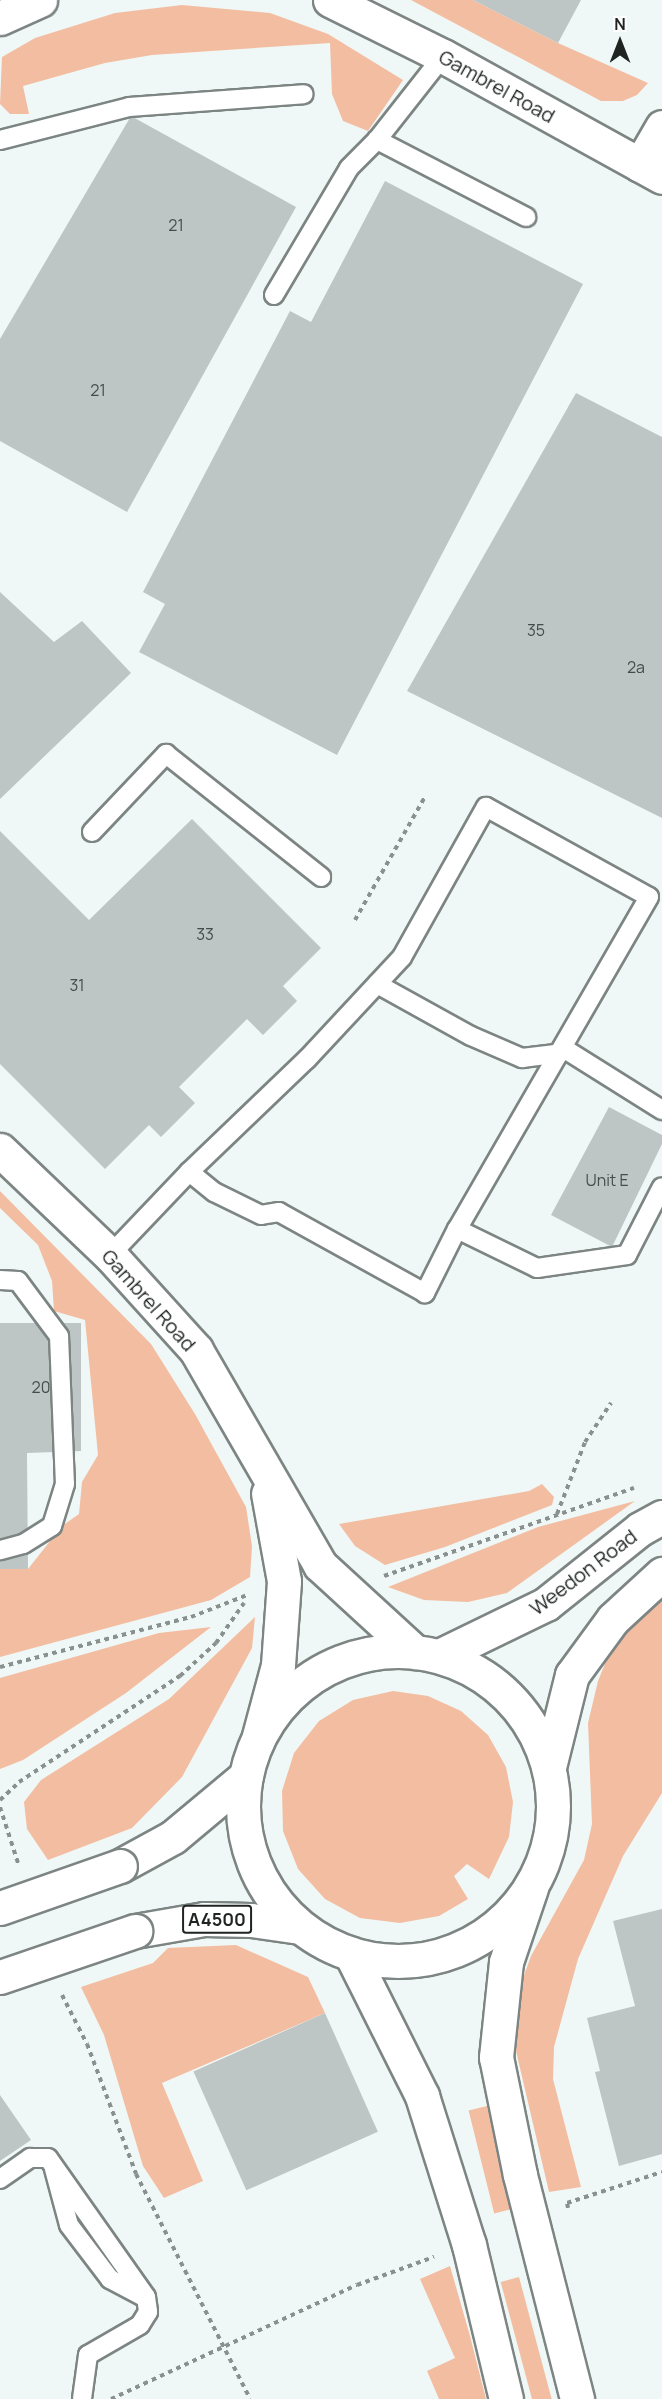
<!DOCTYPE html>
<style>
body{margin:0}
#map{position:relative;width:662px;height:2399px;overflow:hidden;background:#eff8f6;font-family:Manrope,sans-serif}
div>[style]{position:absolute}
[style*='--x']{left:calc(var(--x)*1px);top:calc(var(--y)*1px);width:calc(var(--w)*1px);rotate:calc(var(--a)*1deg)}
.green>*{inset:0;background:#f3bda2;transform-origin:0 0}
.building>*{inset:0;background:#bdc6c4;transform-origin:0 0}
.path>*{height:4px;margin-top:-2px;transform-origin:0;background:repeating-linear-gradient(90deg,#89908e 0 4.5px,transparent 0 9px)}
.roads{filter:drop-shadow(2px 0 #7d8583) drop-shadow(-2px 0 #7d8583) drop-shadow(0 2px #7d8583) drop-shadow(0 -2px #7d8583)}
.lane>*{height:18px;margin:-9px;padding:0 9px;transform-origin:9px;border-radius:9px;background:#fff}
.street>*{height:33px;margin:-16.5px;padding:0 16.5px;transform-origin:16.5px;border-radius:16.5px;background:#fff}
.primary>*{height:33px;margin:-16.5px;padding:0 16.5px;transform-origin:16.5px;border-radius:16.5px;background:#fff}
.primary>.ring{margin:-16.5px;padding:0;box-sizing:content-box;background:none;border:33px solid #fff;border-radius:50%}
.bridges{filter:drop-shadow(2px 0 #7d8583) drop-shadow(-2px 0 #7d8583) drop-shadow(0 2px #7d8583) drop-shadow(0 -2px #7d8583)}
.primary-bridge>*{height:33px;margin:-16.5px;padding:0 16.5px;transform-origin:16.5px;border-radius:16.5px;background:#fff}
span{translate:-50% -50%;white-space:nowrap;text-align:center;line-height:1.15;-webkit-text-stroke:6px #fff;paint-order:stroke}
.number-label{font-size:16px;color:#464c4a}
.number-label span{-webkit-text-stroke-width:0}
.shield-label span{padding:2px 4px;background:#fff;border:2px solid;border-radius:4px;-webkit-text-stroke-width:0}
.shield-label{font-size:18px;color:#1f2322;font-weight:700}
.street-label{font-size:20px;color:#1f2322}
.north{position:absolute;left:590px;top:12px;width:60px;height:60px;-webkit-text-stroke:4px #fff;paint-order:stroke;rotate:0deg;font-size:16px;font-weight:700;line-height:24px;text-align:center;color:#1f2322}
.north::after{content:'';display:block;margin:auto;width:21px;height:27px;background:#1f2322;clip-path:polygon(50% 0,100% 100%,50% 72%,0 100%)}
</style>
<div id="map">
<div class="green">
<div style="clip-path:polygon(411px 0,473px 0,558px 43px,648px 83px,637px 95px,623px 101px,601px 101px)"></div>
<div style="clip-path:polygon(182px 5px,270px 13px,328px 34px,403px 80px,368px 131px,343px 121px,332px 94px,330px 43px,152px 55px,105px 63px,23px 86px,29px 114px,10px 114px,0 104px,2px 57px,35px 38px,115px 13px)"></div>
<div style="clip-path:polygon(0 1191px,151px 1344px,195px 1414px,246px 1507px,252px 1546px,250px 1577px,211px 1600px,0 1657px,0 1569px,28px 1569px,62px 1526px,79px 1514px,82px 1482px,98px 1455px,85px 1320px,54px 1311px,52px 1281px,38px 1245px,0 1208px)"></div>
<div style="clip-path:polygon(542px 1484px,554px 1497px,552px 1505px,445px 1547px,385px 1565px,355px 1546px,339px 1524px,529px 1491px)"></div>
<div style="clip-path:polygon(635px 1501px,507px 1593px,468px 1602px,424px 1600px,388px 1587px,538px 1527px)"></div>
<div style="clip-path:polygon(662px 1587px,662px 1793px,623px 1856px,578px 1959px,554px 2047px,553px 2079px,581px 2187px,549px 2192px,516px 2051px,515px 2000px,531px 1956px,584px 1860px,592px 1824px,588px 1723px,598px 1681px,615px 1639px)"></div>
<div style="clip-path:polygon(255px 1617px,252px 1648px,182px 1777px,132px 1828px,48px 1860px,27px 1829px,24px 1802px,41px 1780px,169px 1699px)"></div>
<div style="clip-path:polygon(211px 1627px,126px 1693px,23px 1760px,0 1769px,0 1678px,159px 1633px)"></div>
<div style="clip-path:polygon(393px 1691px,428px 1696px,461px 1711px,488px 1735px,506px 1767px,513px 1802px,509px 1837px,489px 1879px,467px 1864px,454px 1876px,468px 1899px,439px 1916px,400px 1923px,360px 1918px,325px 1899px,298px 1869px,283px 1831px,282px 1791px,294px 1753px,319px 1721px,353px 1700px)"></div>
<div style="clip-path:polygon(236px 1945px,308px 1977px,325px 2013px,162px 2083px,203px 2181px,164px 2198px,143px 2166px,104px 2035px,81px 1987px,153px 1963px,168px 1948px)"></div>
<div style="left:487px;top:2106px;width:106px;height:19px;rotate:76deg"></div>
<div style="clip-path:polygon(450px 2266px,470px 2336px,486px 2399px,439px 2399px,427px 2371px,455px 2358px,420px 2279px)"></div>
<div style="left:519px;top:2277px;width:126px;height:19px;rotate:75deg"></div>
</div>
<div class="building">
<div style="clip-path:polygon(473px 0,581px 0,558px 43px)"></div>
<div style="clip-path:polygon(131px 116px,296px 207px,127px 512px,0 441px,0 339px)"></div>
<div style="clip-path:polygon(385px 181px,583px 284px,337px 755px,139px 652px,165px 604px,143px 592px,290px 311px,311px 322px)"></div>
<div style="clip-path:polygon(576px 393px,662px 437px,662px 818px,407px 691px)"></div>
<div style="clip-path:polygon(0 592px,54px 642px,82px 621px,131px 673px,0 799px)"></div>
<div style="clip-path:polygon(192px 819px,321px 948px,283px 986px,297px 1001px,263px 1035px,247px 1019px,179px 1087px,195px 1103px,161px 1137px,149px 1125px,105px 1169px,0 1064px,0 831px,89px 920px)"></div>
<div style="clip-path:polygon(609px 1107px,662px 1135px,662px 1144px,612px 1247px,551px 1215px)"></div>
<div style="clip-path:polygon(0 1323px,81px 1323px,81px 1451px,27px 1453px,28px 1569px,0 1569px)"></div>
<div style="clip-path:polygon(662px 1909px,662px 2154px,619px 2166px,595px 2072px,600px 2071px,587px 2018px,635px 2006px,613px 1921px)"></div>
<div style="left:325px;top:2013px;width:130px;height:144px;rotate:66deg"></div>
<div style="clip-path:polygon(0 2095px,31px 2140px,0 2161px)"></div>
</div>
<div class="path">
<div style="--x:355;--y:920;--w:142;--a:-60.4"></div>
<div style="--x:557;--y:1514;--w:77;--a:-68.7"></div>
<div style="--x:585;--y:1442;--w:47;--a:-56.3"></div>
<div style="--x:384;--y:1576;--w:265;--a:-19.4"></div>
<div style="--x:0;--y:1667;--w:197;--a:-14.7"></div>
<div style="--x:191;--y:1617;--w:60;--a:-21.4"></div>
<div style="--x:0;--y:1800;--w:26;--a:-43"></div>
<div style="--x:19;--y:1782;--w:193;--a:-33.4"></div>
<div style="--x:180;--y:1676;--w:49;--a:-42.5"></div>
<div style="--x:216;--y:1643;--w:49;--a:-55"></div>
<div style="--x:0;--y:1807;--w:59;--a:72.2"></div>
<div style="--x:62;--y:1995;--w:55;--a:63"></div>
<div style="--x:87;--y:2044;--w:139;--a:69.3"></div>
<div style="--x:136;--y:2174;--w:252;--a:63.1"></div>
<div style="--x:568;--y:2208;--w:5;--a:-101"></div>
<div style="--x:567;--y:2203;--w:100;--a:-18.1"></div>
<div style="--x:111;--y:2399;--w:271;--a:-24.9"></div>
<div style="--x:357;--y:2285;--w:82;--a:-20"></div>
</div>
<div class="roads">
<div class="lane">
<div style="--x:0;--y:140;--w:133;--a:-14.3"></div>
<div style="--x:129;--y:107;--w:175;--a:-4.2"></div>
<div style="--x:377;--y:140;--w:168;--a:27.3"></div>
<div style="--x:274;--y:295;--w:147;--a:-59.4"></div>
<div style="--x:349;--y:168;--w:40;--a:-45"></div>
<div style="--x:377;--y:140;--w:107;--a:-51.8"></div>
<div style="--x:92;--y:832;--w:108;--a:-46.5"></div>
<div style="--x:166;--y:754;--w:198;--a:38.4"></div>
<div style="--x:377;--y:984;--w:107;--a:29"></div>
<div style="--x:471;--y:1036;--w:56;--a:23.3"></div>
<div style="--x:522;--y:1058;--w:38;--a:-7"></div>
<div style="--x:563;--y:1048;--w:117;--a:32.1"></div>
<div style="--x:457;--y:1229;--w:89;--a:26"></div>
<div style="--x:537;--y:1268;--w:91;--a:-8.2"></div>
<div style="--x:627;--y:1255;--w:76;--a:-62.8"></div>
<div style="--x:110;--y:1255;--w:115;--a:-46.4"></div>
<div style="--x:189;--y:1172;--w:163;--a:-43.8"></div>
<div style="--x:307;--y:1059;--w:139;--a:-47"></div>
<div style="--x:402;--y:957;--w:172;--a:-60.8"></div>
<div style="--x:486;--y:807;--w:186;--a:28.9"></div>
<div style="--x:649;--y:897;--w:384;--a:120"></div>
<div style="--x:457;--y:1229;--w:72;--a:116.6"></div>
<div style="--x:425;--y:1293;--w:167;--a:-151"></div>
<div style="--x:279;--y:1212;--w:18;--a:171"></div>
<div style="--x:261;--y:1215;--w:52;--a:-153.9"></div>
<div style="--x:214;--y:1192;--w:32;--a:-141"></div>
<div style="--x:0;--y:1280;--w:18;--a:3"></div>
<div style="--x:18;--y:1281;--w:69;--a:53.3"></div>
<div style="--x:59;--y:1336;--w:148;--a:87.7"></div>
<div style="--x:65;--y:1484;--w:44;--a:107.2"></div>
<div style="--x:52;--y:1526;--w:34;--a:148"></div>
<div style="--x:23;--y:1544;--w:24;--a:165"></div>
<div style="--x:54;--y:2169;--w:58;--a:75"></div>
<div style="--x:69;--y:2225;--w:68;--a:52.8"></div>
<div style="--x:110;--y:2279;--w:38;--a:28"></div>
<div style="--x:0;--y:2179;--w:37;--a:-35"></div>
<div style="--x:30;--y:2158;--w:18;--a:0"></div>
<div style="--x:48;--y:2158;--w:170;--a:54.8"></div>
<div style="--x:146;--y:2297;--w:15;--a:82"></div>
<div style="--x:148;--y:2312;--w:15;--a:122"></div>
<div style="--x:140;--y:2325;--w:60;--a:150"></div>
<div style="--x:88;--y:2355;--w:44;--a:97.8"></div>
</div>
<div class="street">
<div style="--x:330;--y:0;--w:126;--a:26.4"></div>
<div style="--x:443;--y:56;--w:250;--a:28.9"></div>
<div style="--x:0;--y:18;--w:44;--a:-24.2"></div>
<div style="--x:640;--y:165;--w:44;--a:-59.9"></div>
<div style="--x:0;--y:1150;--w:152;--a:43.7"></div>
<div style="--x:110;--y:1255;--w:128;--a:47.8"></div>
<div style="--x:196;--y:1350;--w:248;--a:60"></div>
<div style="--x:320;--y:1565;--w:129;--a:42.5"></div>
<div style="--x:259;--y:1736;--w:73;--a:-75"></div>
<div style="--x:278;--y:1665;--w:84;--a:-85.9"></div>
<div style="--x:284;--y:1581;--w:89;--a:-100.3"></div>
<div style="--x:531;--y:1888;--w:78;--a:108.7"></div>
<div style="--x:506;--y:1962;--w:96;--a:96"></div>
<div style="--x:496;--y:2057;--w:120;--a:78.5"></div>
<div style="--x:520;--y:2175;--w:231;--a:75.7"></div>
<div style="--x:351;--y:1954;--w:159;--a:63.4"></div>
<div style="--x:422;--y:2096;--w:156;--a:72.5"></div>
<div style="--x:469;--y:2245;--w:158;--a:76.5"></div>
</div>
<div class="primary">
<div class="ring" style="left:243px;top:1651px;width:277px;height:277px"></div>
<div style="--x:439;--y:1656;--w:119;--a:-25.9"></div>
<div style="--x:546;--y:1604;--w:120;--a:-38.6"></div>
<div style="--x:640;--y:1529;--w:25;--a:-29"></div>
<div style="--x:549;--y:1767;--w:95;--a:-76"></div>
<div style="--x:572;--y:1675;--w:69;--a:-53.8"></div>
<div style="--x:613;--y:1619;--w:67;--a:-42.6"></div>
<div style="--x:120;--y:1866;--w:60;--a:-28.7"></div>
<div style="--x:173;--y:1837;--w:95;--a:-39.9"></div>
<div style="--x:135;--y:1931;--w:70;--a:-9.9"></div>
<div style="--x:204;--y:1919;--w:47;--a:1.2"></div>
<div style="--x:251;--y:1920;--w:49;--a:8.1"></div>
</div>
</div>
<div class="bridges">
<div class="primary-bridge">
<div style="--x:0;--y:1908;--w:127;--a:-19.3"></div>
<div style="--x:0;--y:1977;--w:143;--a:-18.8"></div>
</div>
</div>
<div class="number-label">
<span style="left:176px;top:225px">21</span>
<span style="left:98px;top:390px">21</span>
<span style="left:536px;top:630px">35</span>
<span style="left:636px;top:667px">2a</span>
<span style="left:205px;top:934px">33</span>
<span style="left:77px;top:985px">31</span>
<span style="left:607px;top:1180px">Unit E</span>
<span style="left:41px;top:1387px">20</span>
</div>
<div class="shield-label">
<span style="left:217px;top:1919px">A4500</span>
</div>
<div class="street-label">
<span style="left:497px;top:86px;rotate:29deg">Gambrel Road</span>
<span style="left:149px;top:1300px;rotate:48deg">Gambrel Road</span>
<span style="left:583px;top:1572px;rotate:-37deg">Weedon Road</span>
</div>
<div class="north">N</div>
</div>
